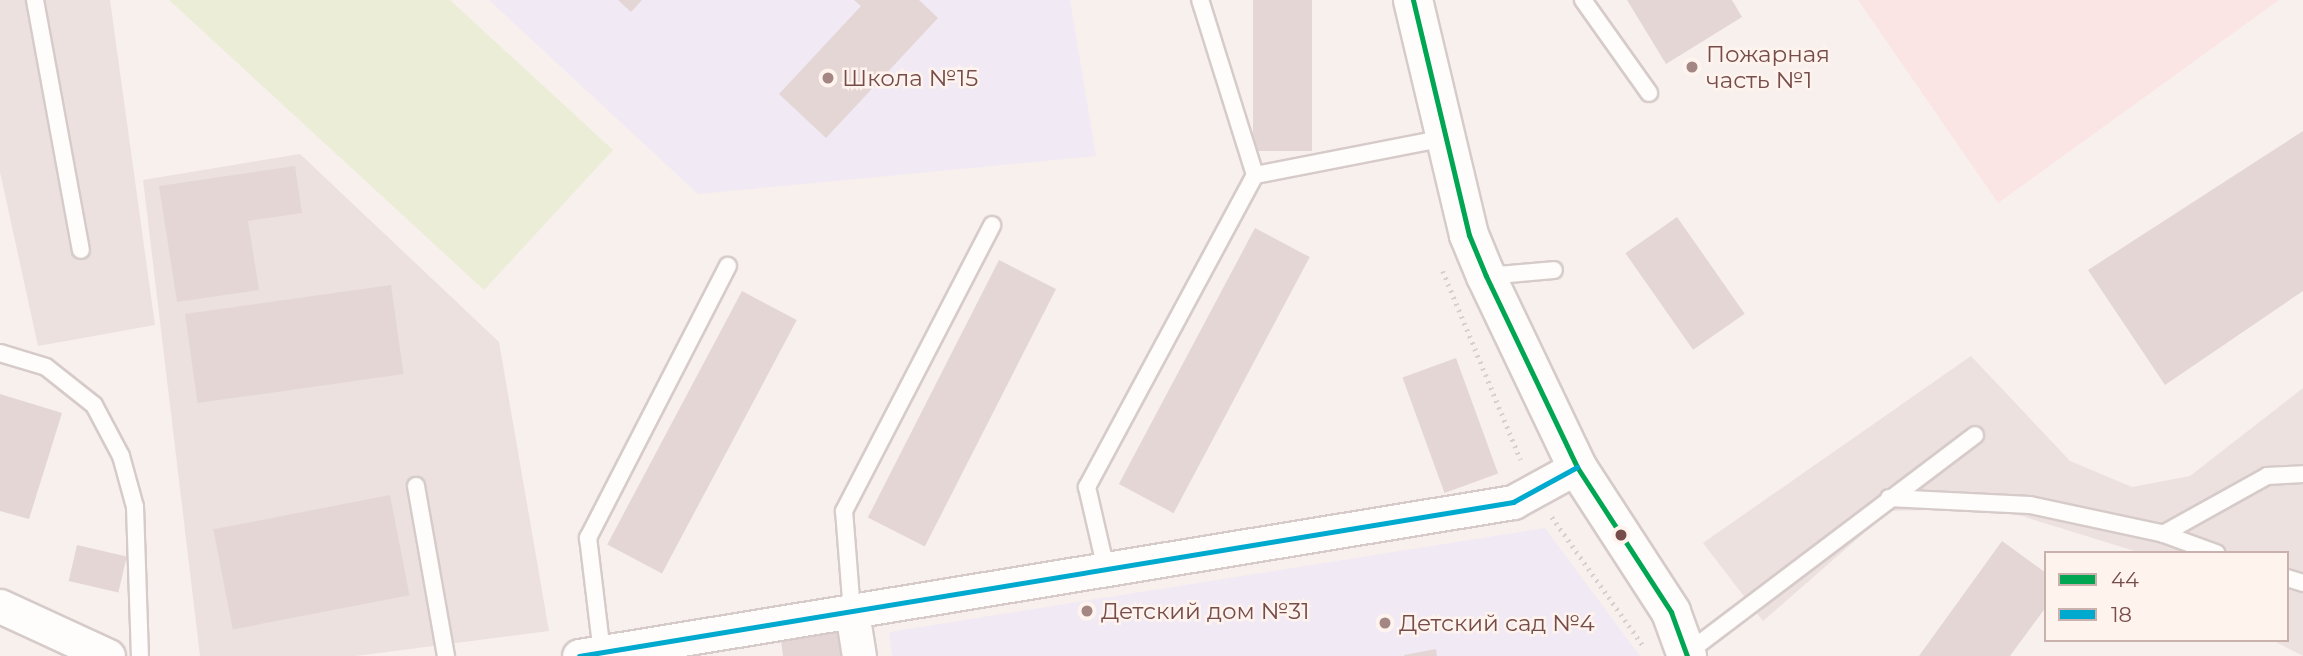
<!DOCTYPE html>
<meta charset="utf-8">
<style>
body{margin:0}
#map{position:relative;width:2303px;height:656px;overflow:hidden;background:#f8f0ed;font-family:Montserrat,sans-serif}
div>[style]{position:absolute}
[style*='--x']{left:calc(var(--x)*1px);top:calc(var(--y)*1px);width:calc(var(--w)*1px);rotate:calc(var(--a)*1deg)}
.commercial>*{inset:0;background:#fbe4e4}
.industrial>*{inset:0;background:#ece1df}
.education>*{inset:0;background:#f1e9f4}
.green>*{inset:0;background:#ebedd7}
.building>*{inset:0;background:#e4d6d4;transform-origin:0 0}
.path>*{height:4.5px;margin-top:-2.25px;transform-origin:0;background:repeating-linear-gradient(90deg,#dacfcf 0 2px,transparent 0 7px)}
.roads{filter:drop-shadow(2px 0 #d6cbc9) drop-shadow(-2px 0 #d6cbc9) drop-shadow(0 2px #d6cbc9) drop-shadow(0 -2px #d6cbc9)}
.service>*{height:16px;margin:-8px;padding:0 8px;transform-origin:8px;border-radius:8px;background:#fefdfc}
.minor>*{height:33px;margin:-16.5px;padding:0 16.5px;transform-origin:16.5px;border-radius:16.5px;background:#fefdfc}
.secondary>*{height:38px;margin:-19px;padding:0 19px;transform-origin:19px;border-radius:19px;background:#fefdfc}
.bus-1>*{height:5px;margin:-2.5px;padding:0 2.5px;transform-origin:2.5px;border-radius:2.5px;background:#00a651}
.bus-2>*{height:5px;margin:-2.5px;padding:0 2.5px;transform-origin:2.5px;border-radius:2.5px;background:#00a9ce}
.dots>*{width:19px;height:19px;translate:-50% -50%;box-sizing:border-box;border:4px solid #fff3ee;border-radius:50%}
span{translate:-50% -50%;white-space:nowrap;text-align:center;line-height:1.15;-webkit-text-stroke:5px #fff3ee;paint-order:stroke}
.poi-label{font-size:23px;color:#774d4b}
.left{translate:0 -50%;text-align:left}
.legend{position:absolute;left:2044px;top:551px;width:245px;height:91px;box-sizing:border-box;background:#fff3ee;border:2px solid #c9b1ad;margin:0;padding:9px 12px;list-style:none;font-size:21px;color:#774d4b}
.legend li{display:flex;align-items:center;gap:14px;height:35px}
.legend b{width:35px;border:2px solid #c9b1ad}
</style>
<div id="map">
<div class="commercial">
<div style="clip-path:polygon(1858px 0,2279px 0,1998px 203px)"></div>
</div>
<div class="industrial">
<div style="clip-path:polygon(0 0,110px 0,155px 325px,38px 346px,0 172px)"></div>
<div style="clip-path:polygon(300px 154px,499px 342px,549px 631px,356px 656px,200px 656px,143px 180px)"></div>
<div style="clip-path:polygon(1971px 356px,2070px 461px,2132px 487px,2190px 476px,2303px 388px,2303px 656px,2272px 640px,2287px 640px,2287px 553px,2141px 553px,1996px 508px,1889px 511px,1763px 621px,1703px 543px)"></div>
</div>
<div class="education">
<div style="clip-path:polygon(489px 0,1070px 0,1096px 156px,698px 194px)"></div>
<div style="clip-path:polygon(1545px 528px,1640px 656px,892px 656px,889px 632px)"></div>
</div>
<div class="green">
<div style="clip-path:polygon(169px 0,450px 0,613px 150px,484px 290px)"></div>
</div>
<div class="building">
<div style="clip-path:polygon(618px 0,642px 0,631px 12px)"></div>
<div style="clip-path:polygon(854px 0,919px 0,938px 18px,826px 138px,779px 94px,861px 6px)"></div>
<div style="left:1253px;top:0;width:59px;height:151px"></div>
<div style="clip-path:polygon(1627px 0,1732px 0,1742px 17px,1666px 64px)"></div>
<div style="clip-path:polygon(2303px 131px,2303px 291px,2165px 385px,2088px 270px)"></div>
<div style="clip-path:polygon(295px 166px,302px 213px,248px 221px,259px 290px,177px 302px,159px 186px)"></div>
<div style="left:1677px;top:217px;width:118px;height:63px;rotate:55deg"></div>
<div style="left:1255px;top:228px;width:62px;height:290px;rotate:28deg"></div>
<div style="left:999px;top:260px;width:64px;height:289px;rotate:27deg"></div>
<div style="left:391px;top:285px;width:90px;height:208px;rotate:82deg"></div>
<div style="left:742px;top:291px;width:62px;height:287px;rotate:28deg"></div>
<div style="left:1456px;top:358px;width:123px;height:57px;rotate:70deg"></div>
<div style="clip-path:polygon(0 394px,62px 413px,29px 519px,0 511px)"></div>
<div style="left:390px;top:495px;width:102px;height:180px;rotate:79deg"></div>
<div style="clip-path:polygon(2002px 541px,2046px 573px,2046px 607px,2010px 656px,1919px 656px)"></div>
<div style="left:77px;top:545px;width:51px;height:37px;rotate:13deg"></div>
<div style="clip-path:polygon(837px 631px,842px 656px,783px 656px,781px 640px)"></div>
<div style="clip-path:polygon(1436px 649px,1437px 656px,1404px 656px,1404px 655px)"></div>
</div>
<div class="path">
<div style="--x:1443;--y:271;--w:204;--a:67.6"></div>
<div style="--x:1552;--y:517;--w:159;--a:54.7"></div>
</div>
<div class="roads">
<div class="service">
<div style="--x:35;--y:0;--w:254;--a:79.6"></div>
<div style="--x:1583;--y:0;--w:114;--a:54.6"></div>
<div style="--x:1255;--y:175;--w:194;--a:-11"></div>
<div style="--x:1486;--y:276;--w:68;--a:-5"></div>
<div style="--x:0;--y:353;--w:48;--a:16.9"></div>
<div style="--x:46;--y:367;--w:61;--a:38.4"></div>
<div style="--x:94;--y:405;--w:58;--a:62.1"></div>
<div style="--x:121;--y:456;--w:53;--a:74.6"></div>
<div style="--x:135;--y:507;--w:149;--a:88.1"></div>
<div style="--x:416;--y:486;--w:173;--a:80"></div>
<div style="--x:1889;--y:498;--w:141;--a:2.8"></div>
<div style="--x:2030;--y:505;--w:134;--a:12.1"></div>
<div style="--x:2161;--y:533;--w:59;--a:20"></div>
<div style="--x:2163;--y:534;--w:119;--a:-29.1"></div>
<div style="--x:2267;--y:476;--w:36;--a:-3"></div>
<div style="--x:1105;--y:565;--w:80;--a:-103"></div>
<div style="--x:1087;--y:487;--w:354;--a:-61.7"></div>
<div style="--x:1255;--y:175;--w:183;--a:-107.4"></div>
<div style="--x:2287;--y:578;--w:17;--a:17"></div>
<div style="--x:852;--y:612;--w:101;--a:-94.5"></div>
<div style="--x:844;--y:511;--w:322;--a:-62.6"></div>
<div style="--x:602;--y:653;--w:116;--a:-96.9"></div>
<div style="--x:588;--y:538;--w:306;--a:-62.8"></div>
<div style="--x:1687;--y:653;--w:361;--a:-37.1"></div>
</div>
<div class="minor">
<div style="--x:0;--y:606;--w:119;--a:24.8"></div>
<div style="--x:852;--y:612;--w:45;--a:81"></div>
<div style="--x:579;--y:656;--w:947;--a:-9.36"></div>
<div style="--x:1513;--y:502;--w:73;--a:-28.7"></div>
</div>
<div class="secondary">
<div style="--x:1413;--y:0;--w:242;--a:76.6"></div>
<div style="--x:1469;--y:235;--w:44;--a:67.5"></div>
<div style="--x:1486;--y:276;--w:212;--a:64.5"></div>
<div style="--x:1577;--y:467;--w:173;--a:57"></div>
<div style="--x:1671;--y:612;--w:47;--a:70"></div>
</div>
</div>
<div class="bus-1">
<div style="--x:1413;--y:0;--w:242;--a:76.6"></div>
<div style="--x:1469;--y:235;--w:44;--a:67.5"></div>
<div style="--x:1486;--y:276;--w:212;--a:64.5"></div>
<div style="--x:1577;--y:467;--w:173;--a:57"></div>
<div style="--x:1671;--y:612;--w:47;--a:70"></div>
</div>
<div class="bus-2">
<div style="--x:579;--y:656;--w:947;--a:-9.36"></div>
<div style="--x:1513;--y:502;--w:73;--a:-28.7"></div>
</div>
<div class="dots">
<div style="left:1692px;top:67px;background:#a48684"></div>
<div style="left:828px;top:78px;background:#a48684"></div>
<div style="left:1621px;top:535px;background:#774d4b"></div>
<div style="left:1087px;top:611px;background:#a48684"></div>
<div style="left:1385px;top:623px;background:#a48684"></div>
</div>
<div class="poi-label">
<span class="left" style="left:1706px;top:67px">Пожарная<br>часть №1</span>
<span class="left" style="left:842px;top:78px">Школа №15</span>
<span class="left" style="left:1101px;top:611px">Детский дом №31</span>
<span class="left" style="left:1399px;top:623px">Детский сад №4</span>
</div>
<ul class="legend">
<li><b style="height:9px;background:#00a651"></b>44</li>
<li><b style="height:9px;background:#00a9ce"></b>18</li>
</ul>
</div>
